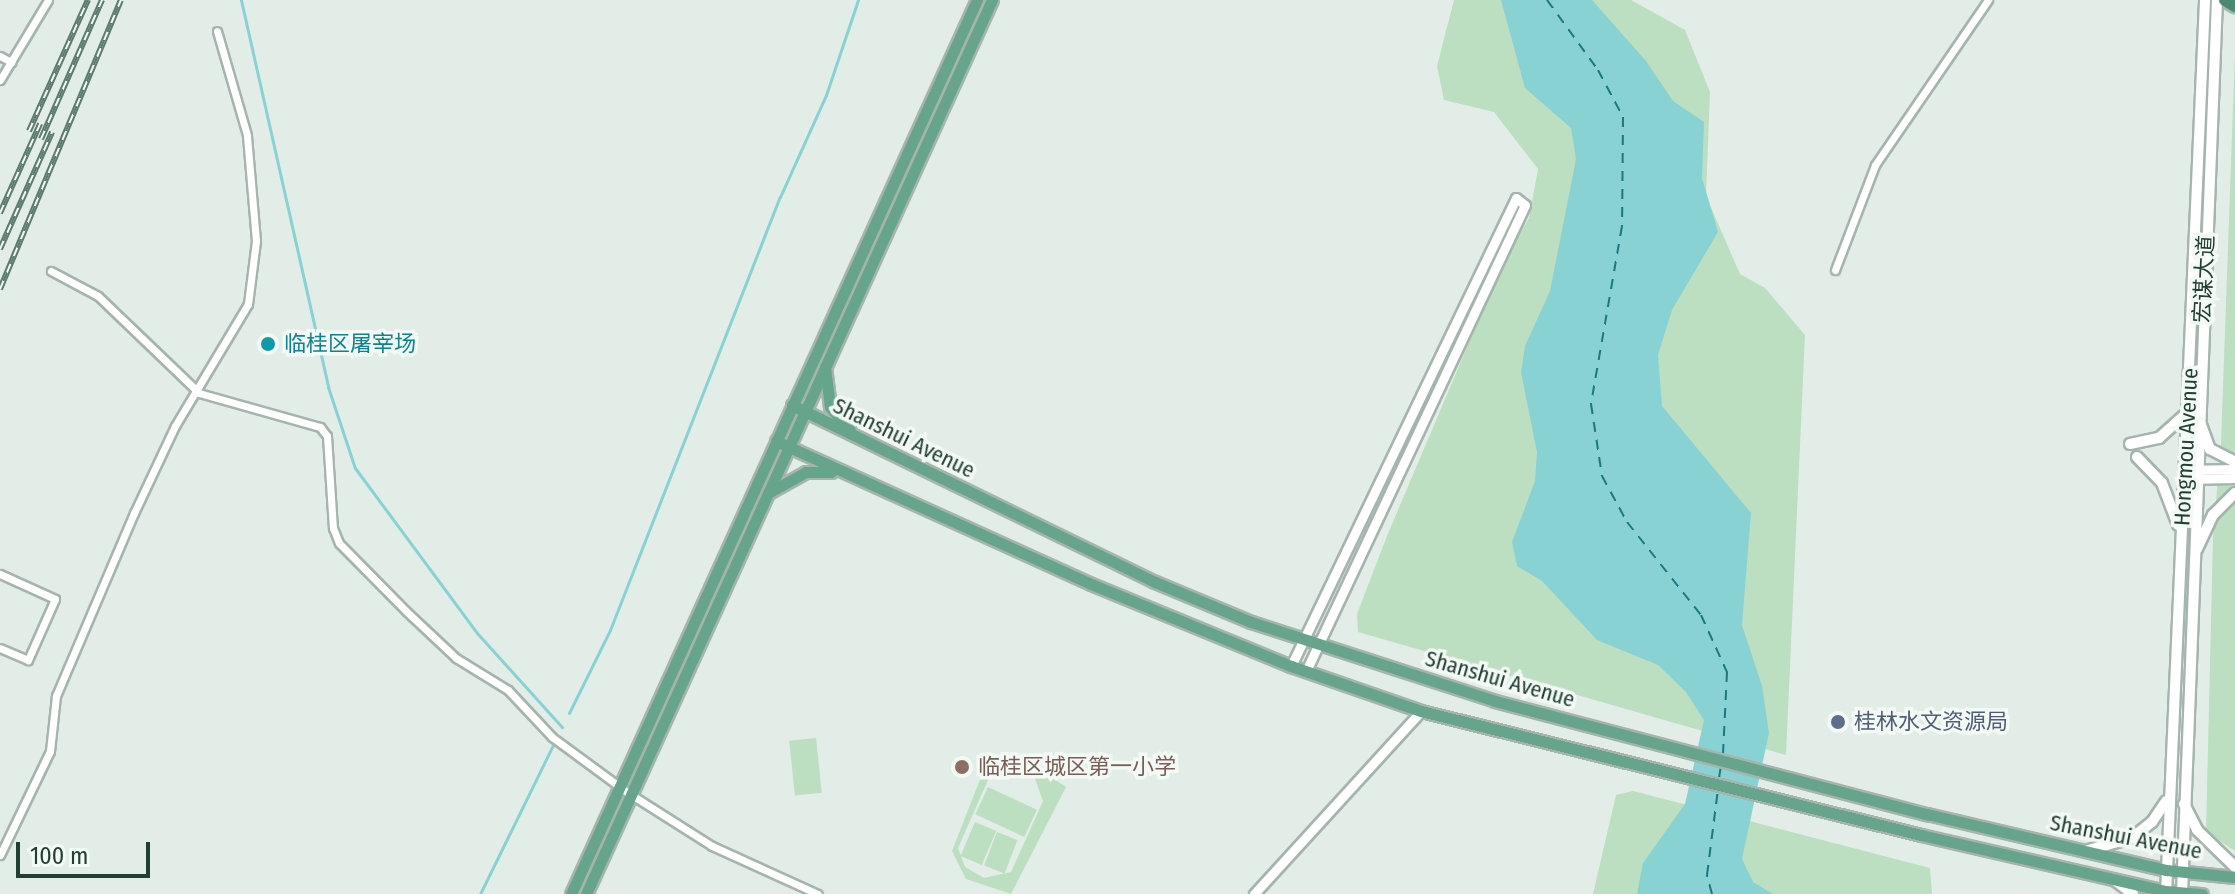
<!DOCTYPE html>
<meta charset="utf-8">
<style>
body{margin:0}
#map{position:relative;width:2235px;height:894px;overflow:hidden;background:#e3ede7;font-family:"Fira Sans Condensed","Noto Sans SC",sans-serif}
div>[style]{position:absolute}
[style*='--x']{left:calc(var(--x)*1px);top:calc(var(--y)*1px);width:calc(var(--w)*1px);rotate:calc(var(--a)*1deg)}
.green>*{inset:0;background:#bbdfc0;transform-origin:0 0}
.water>*{inset:0;background:#89d2d3}
.stream>*{height:3px;margin:-1.5px;padding:0 1.5px;transform-origin:1.5px;border-radius:1.5px;background:#89d2d3}
.ferry>*{height:2px;margin-top:-1px;transform-origin:0;background:repeating-linear-gradient(90deg,#1a797d 0 10px,transparent 0 18px)}
.roads{filter:drop-shadow(2px 0 #a5b5ad) drop-shadow(-2px 0 #a5b5ad) drop-shadow(0 2px #a5b5ad) drop-shadow(0 -2px #a5b5ad)}
.minor>*{height:7px;margin:-3.5px;padding:0 3.5px;transform-origin:3.5px;border-radius:3.5px;background:#fff}
.tertiary>*{height:9px;margin:-4.5px;padding:0 4.5px;transform-origin:4.5px;border-radius:4.5px;background:#fff}
.secondary>*{height:10px;margin:-5px;padding:0 5px;transform-origin:5px;border-radius:5px;background:#fff}
.primary>*{height:11px;margin:-5.5px;padding:0 5.5px;transform-origin:5.5px;border-radius:5.5px;background:#66a48c}
.trunk>*{height:12px;margin:-6px;padding:0 6px;transform-origin:6px;border-radius:6px;background:#4a8871}
.rail>*{height:6px;margin-top:-3px;transform-origin:0;background:repeating-linear-gradient(90deg,#f3f9f5 0 9px,#5c7a6e 0 18px);box-sizing:border-box;border-block:2px solid #5c7a6e}
.dots>*{width:22px;height:22px;translate:-50% -50%;box-sizing:border-box;border:4px solid #f3f9f5;border-radius:50%}
span{translate:-50% -50%;white-space:nowrap;text-align:center;line-height:1.15;-webkit-text-stroke:7px #f3f9f5;paint-order:stroke}
.street-label{font-size:22px;color:#223f33}
.culture-label{font-size:22px;color:#0d838f}
.left{translate:0 -50%;text-align:left}
.service-label{font-size:22px;color:#4e5e75}
.education-label{font-size:22px;color:#785e54}
.scale{position:absolute;left:16px;top:842px;width:134px;height:36px;box-sizing:border-box;border:4px solid #223f33;border-top:0;padding-left:10px;font-size:24px;line-height:28px;white-space:nowrap;color:#223f33;-webkit-text-stroke:6px #f3f9f5;paint-order:stroke}
</style>
<div id="map">
<div class="green">
<div style="clip-path:polygon(1454px 0,1631px 0,1685px 30px,1710px 92px,1706px 196px,1740px 274px,1765px 288px,1805px 335px,1786px 755px,1358px 632px,1357px 614px,1387px 536px,1504px 260px,1529px 218px,1538px 169px,1494px 112px,1444px 100px,1437px 66px)"></div>
<div style="clip-path:polygon(2235px 52px,2235px 851px,2206px 832px,2213px 537px,2221px 443px)"></div>
<div style="left:816px;top:738px;width:55px;height:27px;rotate:84deg"></div>
<div style="clip-path:polygon(evenodd,1003px 761px,1030px 763px,1066px 787px,1011px 894px,966px 879px,952px 851px,981px 777px,1003px 761px,1009px 767px,1034px 776px,1043px 801px,1011px 872px,984px 878px,965px 867px,958px 848px,988px 780px,1009px 767px)"></div>
<div style="left:988px;top:787px;width:54px;height:30px;rotate:25deg"></div>
<div style="clip-path:polygon(1633px 791px,1930px 868px,1932px 894px,1593px 894px,1616px 795px)"></div>
<div style="left:975px;top:822px;width:23px;height:37px;rotate:23deg"></div>
<div style="left:997px;top:832px;width:22px;height:36px;rotate:21deg"></div>
</div>
<div class="water">
<div style="clip-path:polygon(1501px 0,1592px 0,1646px 61px,1673px 101px,1704px 122px,1702px 178px,1718px 232px,1672px 310px,1658px 355px,1662px 406px,1751px 513px,1742px 625px,1762px 686px,1769px 733px,1742px 859px,1753px 882px,1773px 894px,1637px 894px,1643px 863px,1685px 804px,1704px 720px,1686px 692px,1658px 665px,1597px 640px,1542px 581px,1517px 566px,1512px 542px,1535px 481px,1537px 452px,1521px 372px,1525px 346px,1550px 291px,1576px 159px,1571px 128px,1525px 88px)"></div>
</div>
<div class="stream">
<div style="--x:241;--y:0;--w:397;--a:77.3"></div>
<div style="--x:328;--y:387;--w:85;--a:71.6"></div>
<div style="--x:355;--y:468;--w:205;--a:53.5"></div>
<div style="--x:477;--y:633;--w:127;--a:47.9"></div>
<div style="--x:569;--y:713;--w:93;--a:-63.7"></div>
<div style="--x:610;--y:630;--w:465;--a:-68.6"></div>
<div style="--x:780;--y:197;--w:112;--a:-65.7"></div>
<div style="--x:826;--y:95;--w:100;--a:-71.4"></div>
<div style="--x:480;--y:894;--w:166;--a:-63.9"></div>
</div>
<div class="ferry">
<div style="--x:1547;--y:0;--w:87;--a:53.9"></div>
<div style="--x:1598;--y:70;--w:53;--a:62"></div>
<div style="--x:1623;--y:117;--w:109;--a:90.5"></div>
<div style="--x:1622;--y:226;--w:181;--a:99.9"></div>
<div style="--x:1591;--y:404;--w:73;--a:81.3"></div>
<div style="--x:1602;--y:476;--w:52;--a:61.5"></div>
<div style="--x:1627;--y:522;--w:119;--a:51.5"></div>
<div style="--x:1701;--y:615;--w:63;--a:65.5"></div>
<div style="--x:1727;--y:672;--w:83;--a:92.8"></div>
<div style="--x:1719;--y:778;--w:13;--a:-81"></div>
<div style="--x:1712;--y:894;--w:20;--a:-105"></div>
<div style="--x:1707;--y:875;--w:87;--a:-82.7"></div>
</div>
<div class="roads">
<div class="minor">
<div style="--x:0;--y:56;--w:13;--a:29"></div>
<div style="--x:0;--y:80;--w:93;--a:-59"></div>
<div style="--x:1835;--y:270;--w:112;--a:-69.1"></div>
<div style="--x:1875;--y:165;--w:200;--a:-55.6"></div>
<div style="--x:51;--y:271;--w:53;--a:28"></div>
<div style="--x:98;--y:296;--w:140;--a:43.8"></div>
<div style="--x:199;--y:393;--w:126;--a:15.7"></div>
<div style="--x:320;--y:427;--w:11;--a:52"></div>
<div style="--x:327;--y:436;--w:92;--a:86.3"></div>
<div style="--x:333;--y:528;--w:16;--a:68"></div>
<div style="--x:339;--y:543;--w:95;--a:45.4"></div>
<div style="--x:406;--y:611;--w:69;--a:43.2"></div>
<div style="--x:456;--y:658;--w:61;--a:31.6"></div>
<div style="--x:508;--y:690;--w:64;--a:46.9"></div>
<div style="--x:552;--y:737;--w:93;--a:36.3"></div>
<div style="--x:627;--y:792;--w:101;--a:32.4"></div>
<div style="--x:712;--y:846;--w:116;--a:24.4"></div>
<div style="--x:0;--y:574;--w:60;--a:24.4"></div>
<div style="--x:55;--y:599;--w:67;--a:113.9"></div>
<div style="--x:28;--y:660;--w:30;--a:-157"></div>
<div style="--x:0;--y:855;--w:115;--a:-64.3"></div>
<div style="--x:50;--y:751;--w:55;--a:-83.8"></div>
<div style="--x:56;--y:696;--w:199;--a:-66.9"></div>
<div style="--x:134;--y:513;--w:96;--a:-64.8"></div>
<div style="--x:175;--y:426;--w:142;--a:-59.1"></div>
<div style="--x:248;--y:304;--w:64;--a:-82.8"></div>
<div style="--x:256;--y:241;--w:106;--a:-94.9"></div>
<div style="--x:247;--y:135;--w:108;--a:-106.1"></div>
</div>
<div class="tertiary">
<div style="--x:2186;--y:470;--w:49;--a:-1.2"></div>
<div style="--x:2185;--y:479;--w:50;--a:-1.1"></div>
<div style="--x:1291;--y:666;--w:519;--a:-64.32"></div>
<div style="--x:1516;--y:198;--w:11;--a:38"></div>
<div style="--x:1525;--y:205;--w:515;--a:115.17"></div>
<div style="--x:1254;--y:894;--w:248;--a:-47.6"></div>
</div>
<div class="secondary">
<div style="--x:2200;--y:422;--w:29;--a:70"></div>
<div style="--x:2210;--y:449;--w:28;--a:27"></div>
<div style="--x:2130;--y:444;--w:30;--a:-12"></div>
<div style="--x:2159;--y:438;--w:39;--a:-42"></div>
<div style="--x:2137;--y:457;--w:36;--a:46"></div>
<div style="--x:2162;--y:483;--w:45;--a:69.1"></div>
<div style="--x:2197;--y:549;--w:38;--a:-65"></div>
<div style="--x:2213;--y:515;--w:31;--a:-45"></div>
<div style="--x:2184;--y:804;--w:29;--a:63"></div>
<div style="--x:2197;--y:830;--w:53;--a:44.2"></div>
<div style="--x:2085;--y:851;--w:49;--a:-15.5"></div>
<div style="--x:2132;--y:838;--w:26;--a:-39"></div>
<div style="--x:2152;--y:822;--w:25;--a:-56"></div>
<div style="--x:2113;--y:879;--w:25;--a:37"></div>
<div style="--x:2166;--y:894;--w:895;--a:-87.5"></div>
<div style="--x:2182;--y:894;--w:895;--a:-87.76"></div>
</div>
<div class="primary">
<div style="--x:825;--y:367;--w:40;--a:82.9"></div>
<div style="--x:830;--y:407;--w:30;--a:49"></div>
<div style="--x:792;--y:405;--w:404;--a:26"></div>
<div style="--x:1155;--y:582;--w:104;--a:22.6"></div>
<div style="--x:1251;--y:622;--w:256;--a:17.9"></div>
<div style="--x:1495;--y:701;--w:447;--a:14.7"></div>
<div style="--x:1927;--y:814;--w:245;--a:13.2"></div>
<div style="--x:2166;--y:870;--w:69;--a:5.8"></div>
<div style="--x:776;--y:441;--w:346;--a:24.4"></div>
<div style="--x:1091;--y:584;--w:216;--a:22.3"></div>
<div style="--x:1291;--y:666;--w:138;--a:19.1"></div>
<div style="--x:1421;--y:711;--w:515;--a:13.93"></div>
<div style="--x:1921;--y:835;--w:251;--a:12.9"></div>
<div style="--x:2166;--y:891;--w:36;--a:5"></div>
<div style="--x:770;--y:492;--w:41;--a:-29.1"></div>
<div style="--x:806;--y:472;--w:25;--a:0"></div>
<div style="--x:571;--y:894;--w:982;--a:-65.58"></div>
<div style="--x:586;--y:894;--w:982;--a:-65.58"></div>
</div>
<div class="trunk">
<div style="--x:2225;--y:0;--w:12;--a:31"></div>
</div>
</div>
<div class="rail">
<div style="--x:29;--y:131;--w:144;--a:-65.8"></div>
<div style="--x:41;--y:139;--w:152;--a:-66.3"></div>
<div style="--x:0;--y:213;--w:98;--a:-65.8"></div>
<div style="--x:0;--y:249;--w:128;--a:-66"></div>
<div style="--x:0;--y:289;--w:313;--a:-67.3"></div>
</div>
<div class="dots">
<div style="left:268px;top:344px;background:#0f9aa8"></div>
<div style="left:1838px;top:722px;background:#5c6f8a"></div>
<div style="left:962px;top:767px;background:#8d6e63"></div>
</div>
<div class="street-label">
<span style="left:2204px;top:279px;rotate:-87deg">宏谋大道</span>
<span style="left:904px;top:438px;rotate:26deg">Shanshui Avenue</span>
<span style="left:2186px;top:447px;rotate:-87deg">Hongmou Avenue</span>
<span style="left:1500px;top:679px;rotate:16deg">Shanshui Avenue</span>
<span style="left:2126px;top:837px;rotate:11deg">Shanshui Avenue</span>
</div>
<div class="culture-label">
<span class="left" style="left:284px;top:344px">临桂区屠宰场</span>
</div>
<div class="service-label">
<span class="left" style="left:1854px;top:722px">桂林水文资源局</span>
</div>
<div class="education-label">
<span class="left" style="left:978px;top:767px">临桂区城区第一小学</span>
</div>
<div class="scale">100 m</div>
</div>
